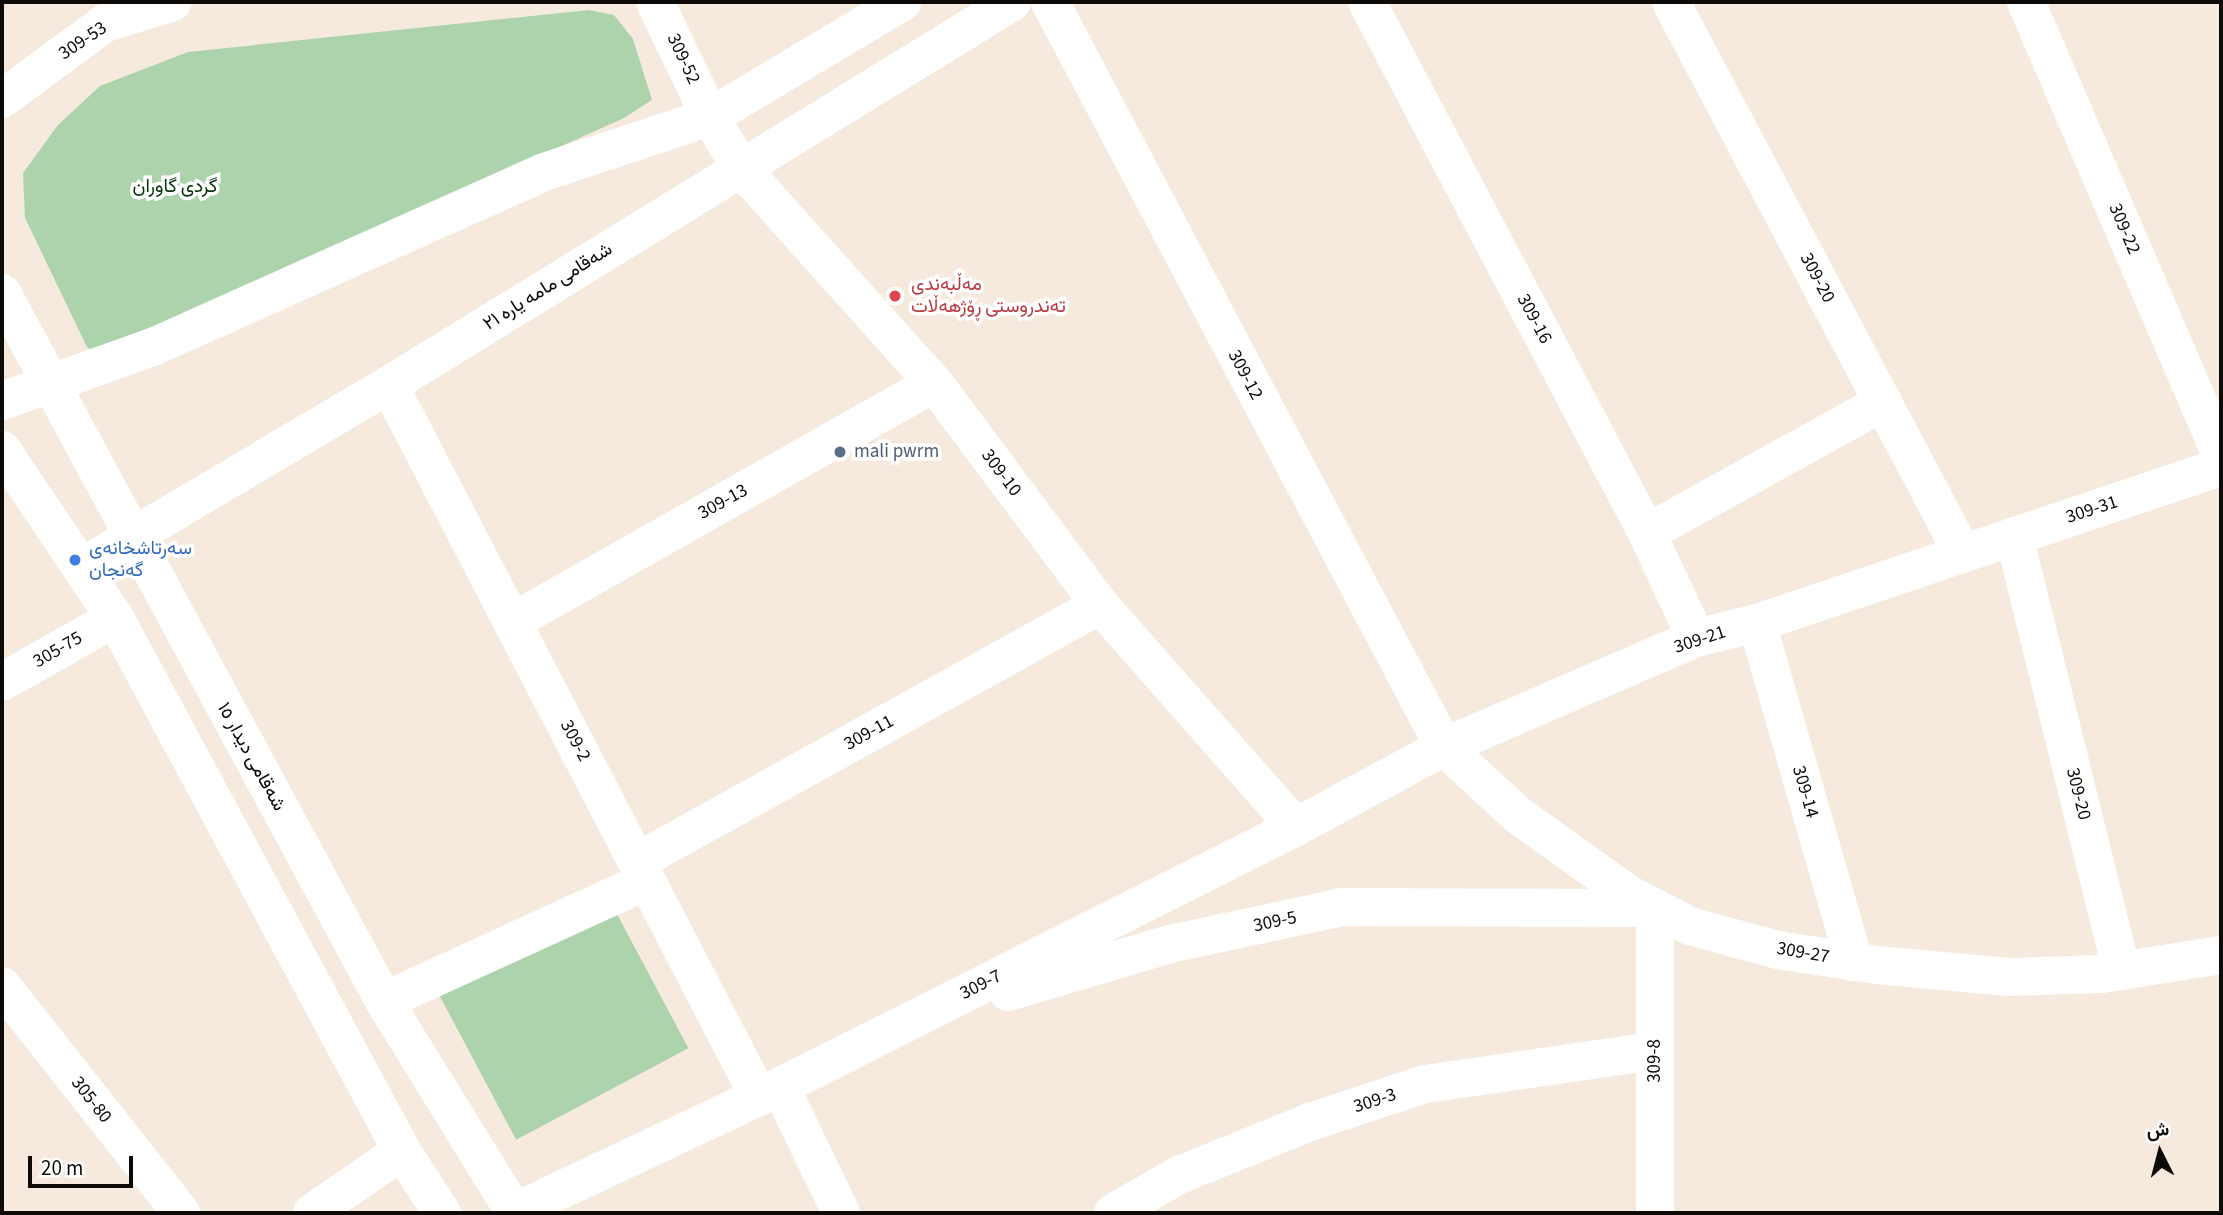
<!DOCTYPE html>
<meta charset="utf-8">
<style>
body{margin:0}
#map{position:relative;width:2223px;height:1215px;overflow:hidden;background:#f6eade;font-family:"Source Sans 3",Vazirmatn,sans-serif}
div>[style]{position:absolute}
[style*='--x']{left:calc(var(--x)*1px);top:calc(var(--y)*1px);width:calc(var(--w)*1px);rotate:calc(var(--a)*1deg)}
.green>*{inset:0;background:#acd3ac;transform-origin:0 0}
.minor>*{height:38px;margin:-19px;padding:0 19px;transform-origin:19px;border-radius:19px;background:#fff}
.tertiary>*{height:38px;margin:-19px;padding:0 19px;transform-origin:19px;border-radius:19px;background:#fff}
.dots>*{width:19px;height:19px;translate:-50% -50%;box-sizing:border-box;border:4px solid #fff;border-radius:50%}
span{translate:-50% -50%;white-space:nowrap;text-align:center;line-height:1.15;-webkit-text-stroke:7px #fff;paint-order:stroke}
.street-label{font-size:19px;color:#0e0a07}
.park-label{font-size:19px;color:#04350a}
.health-label{font-size:19px;color:#be3a42}
.left{translate:0 -50%;text-align:left}
.service-label{font-size:19px;color:#4e5e75}
.shop-label{font-size:19px;color:#366cbe}
.frame{position:absolute;inset:0;border:4px solid #0e0a07;pointer-events:none}
.north{position:absolute;left:2125px;top:1117px;width:70px;height:70px;-webkit-text-stroke:5px #fff;paint-order:stroke;rotate:354deg;font-size:19px;font-weight:700;line-height:28px;text-align:center;color:#0e0a07}
.north::after{content:'';display:block;margin:auto;width:24px;height:32px;background:#0e0a07;clip-path:polygon(50% 0,100% 100%,50% 72%,0 100%)}
.scale{position:absolute;left:28px;top:1156px;width:105px;height:32px;box-sizing:border-box;border:4px solid #0e0a07;border-top:0;padding-left:9px;font-size:21px;line-height:24px;white-space:nowrap;color:#0e0a07;-webkit-text-stroke:5px #fff;paint-order:stroke}
</style>
<div id="map">
<div class="green">
<div style="clip-path:polygon(589px 10px,614px 15px,633px 39px,652px 100px,624px 118px,98px 354px,87px 347px,25px 218px,23px 173px,58px 125px,100px 86px,188px 52px)"></div>
<div style="left:609px;top:899px;width:169px;height:195px;rotate:62deg"></div>
</div>
<div class="minor">
<div style="--x:655;--y:2;--w:127;--a:64.4"></div>
<div style="--x:710;--y:117;--w:60;--a:58.7"></div>
<div style="--x:741;--y:168;--w:289;--a:48.1"></div>
<div style="--x:934;--y:383;--w:277;--a:53.2"></div>
<div style="--x:1100;--y:605;--w:296;--a:48.6"></div>
<div style="--x:1050;--y:2;--w:843;--a:62.13"></div>
<div style="--x:1444;--y:747;--w:100;--a:42.6"></div>
<div style="--x:1518;--y:815;--w:135;--a:35.7"></div>
<div style="--x:1628;--y:894;--w:70;--a:27.3"></div>
<div style="--x:1690;--y:926;--w:91;--a:15.3"></div>
<div style="--x:1778;--y:950;--w:100;--a:8.6"></div>
<div style="--x:1877;--y:965;--w:132;--a:5.2"></div>
<div style="--x:2008;--y:977;--w:93;--a:-1.8"></div>
<div style="--x:2101;--y:974;--w:121;--a:-9"></div>
<div style="--x:1367;--y:2;--w:600;--a:62.2"></div>
<div style="--x:1647;--y:533;--w:116;--a:65"></div>
<div style="--x:1671;--y:2;--w:624;--a:62.12"></div>
<div style="--x:2026;--y:2;--w:493;--a:66.7"></div>
<div style="--x:2;--y:99;--w:128;--a:-36.4"></div>
<div style="--x:105;--y:23;--w:71;--a:-17.2"></div>
<div style="--x:389;--y:385;--w:802;--a:62.54"></div>
<div style="--x:1647;--y:533;--w:270;--a:-29"></div>
<div style="--x:2014;--y:536;--w:448;--a:76.1"></div>
<div style="--x:512;--y:622;--w:485;--a:-29.5"></div>
<div style="--x:1757;--y:623;--w:353;--a:74"></div>
<div style="--x:2;--y:682;--w:130;--a:-29.5"></div>
<div style="--x:638;--y:861;--w:528;--a:-28.99"></div>
<div style="--x:2;--y:986;--w:289;--a:51.7"></div>
<div style="--x:1008;--y:992;--w:169;--a:-16.5"></div>
<div style="--x:1170;--y:944;--w:177;--a:-12.1"></div>
<div style="--x:1343;--y:907;--w:312;--a:0.2"></div>
<div style="--x:1655;--y:908;--w:305;--a:90"></div>
<div style="--x:384;--y:1001;--w:288;--a:-24.6"></div>
<div style="--x:780;--y:1086;--w:141;--a:64.3"></div>
<div style="--x:312;--y:1213;--w:109;--a:-34.6"></div>
<div style="--x:512;--y:1213;--w:273;--a:-25.2"></div>
<div style="--x:759;--y:1097;--w:601;--a:-26.69"></div>
<div style="--x:1296;--y:827;--w:168;--a:-28.4"></div>
<div style="--x:1444;--y:747;--w:275;--a:-23.4"></div>
<div style="--x:1696;--y:638;--w:63;--a:-13.8"></div>
<div style="--x:1757;--y:623;--w:490;--a:-18.6"></div>
<div style="--x:1113;--y:1213;--w:76;--a:-29.9"></div>
<div style="--x:1179;--y:1175;--w:141;--a:-22"></div>
<div style="--x:1310;--y:1122;--w:121;--a:-18.3"></div>
<div style="--x:1425;--y:1084;--w:232;--a:-8.2"></div>
</div>
<div class="tertiary">
<div style="--x:2;--y:293;--w:804;--a:61.65"></div>
<div style="--x:384;--y:1001;--w:249;--a:58.3"></div>
<div style="--x:2;--y:401;--w:163;--a:-19.8"></div>
<div style="--x:155;--y:346;--w:426;--a:-24.1"></div>
<div style="--x:544;--y:172;--w:175;--a:-18.3"></div>
<div style="--x:710;--y:117;--w:224;--a:-30.9"></div>
<div style="--x:2;--y:450;--w:202;--a:56.1"></div>
<div style="--x:115;--y:618;--w:605;--a:61.7"></div>
<div style="--x:402;--y:1151;--w:74;--a:57.2"></div>
<div style="--x:81;--y:567;--w:358;--a:-30.6"></div>
<div style="--x:389;--y:385;--w:731;--a:-31.58"></div>
</div>
<div class="dots">
<div style="left:895px;top:296px;background:#e0444e"></div>
<div style="left:840px;top:452px;background:#5c6f8a"></div>
<div style="left:75px;top:560px;background:#3f7fe0"></div>
</div>
<div class="street-label">
<span style="left:83px;top:41px;rotate:-34deg">309-53</span>
<span style="left:683px;top:59px;rotate:65deg">309-52</span>
<span style="left:2124px;top:229px;rotate:67deg">309-22</span>
<span style="left:1817px;top:278px;rotate:62deg">309-20</span>
<span style="left:548px;top:287px;rotate:-32deg">شەقامی مامە یارە ٢١</span>
<span style="left:1534px;top:319px;rotate:62deg">309-16</span>
<span style="left:1245px;top:375px;rotate:62deg">309-12</span>
<span style="left:1001px;top:473px;rotate:53deg">309-10</span>
<span style="left:723px;top:502px;rotate:-29deg">309-13</span>
<span style="left:2092px;top:510px;rotate:-18deg">309-31</span>
<span style="left:1700px;top:640px;rotate:-18deg">309-21</span>
<span style="left:58px;top:650px;rotate:-30deg">305-75</span>
<span style="left:869px;top:733px;rotate:-29deg">309-11</span>
<span style="left:575px;top:741px;rotate:62deg">309-2</span>
<span style="left:251px;top:757px;rotate:61deg">شەقامی دیدار ١٥</span>
<span style="left:1805px;top:792px;rotate:74deg">309-14</span>
<span style="left:2078px;top:794px;rotate:76deg">309-20</span>
<span style="left:1275px;top:922px;rotate:-12deg">309-5</span>
<span style="left:1803px;top:953px;rotate:10deg">309-27</span>
<span style="left:981px;top:985px;rotate:-27deg">309-7</span>
<span style="left:1655px;top:1061px;rotate:-90deg">309-8</span>
<span style="left:91px;top:1100px;rotate:52deg">305-80</span>
<span style="left:1375px;top:1101px;rotate:-18deg">309-3</span>
</div>
<div class="park-label">
<span style="left:175px;top:187px">گردی گاوران</span>
</div>
<div class="health-label">
<span class="left" style="left:911px;top:296px">مەڵبەندی<br>تەندروستی ڕۆژهەڵات</span>
</div>
<div class="service-label">
<span class="left" style="left:854px;top:452px">mali pwrm</span>
</div>
<div class="shop-label">
<span class="left" style="left:89px;top:560px">سەرتاشخانەی<br>گەنجان</span>
</div>
<div class="frame"></div>
<div class="north">ش</div>
<div class="scale">20 m</div>
</div>
